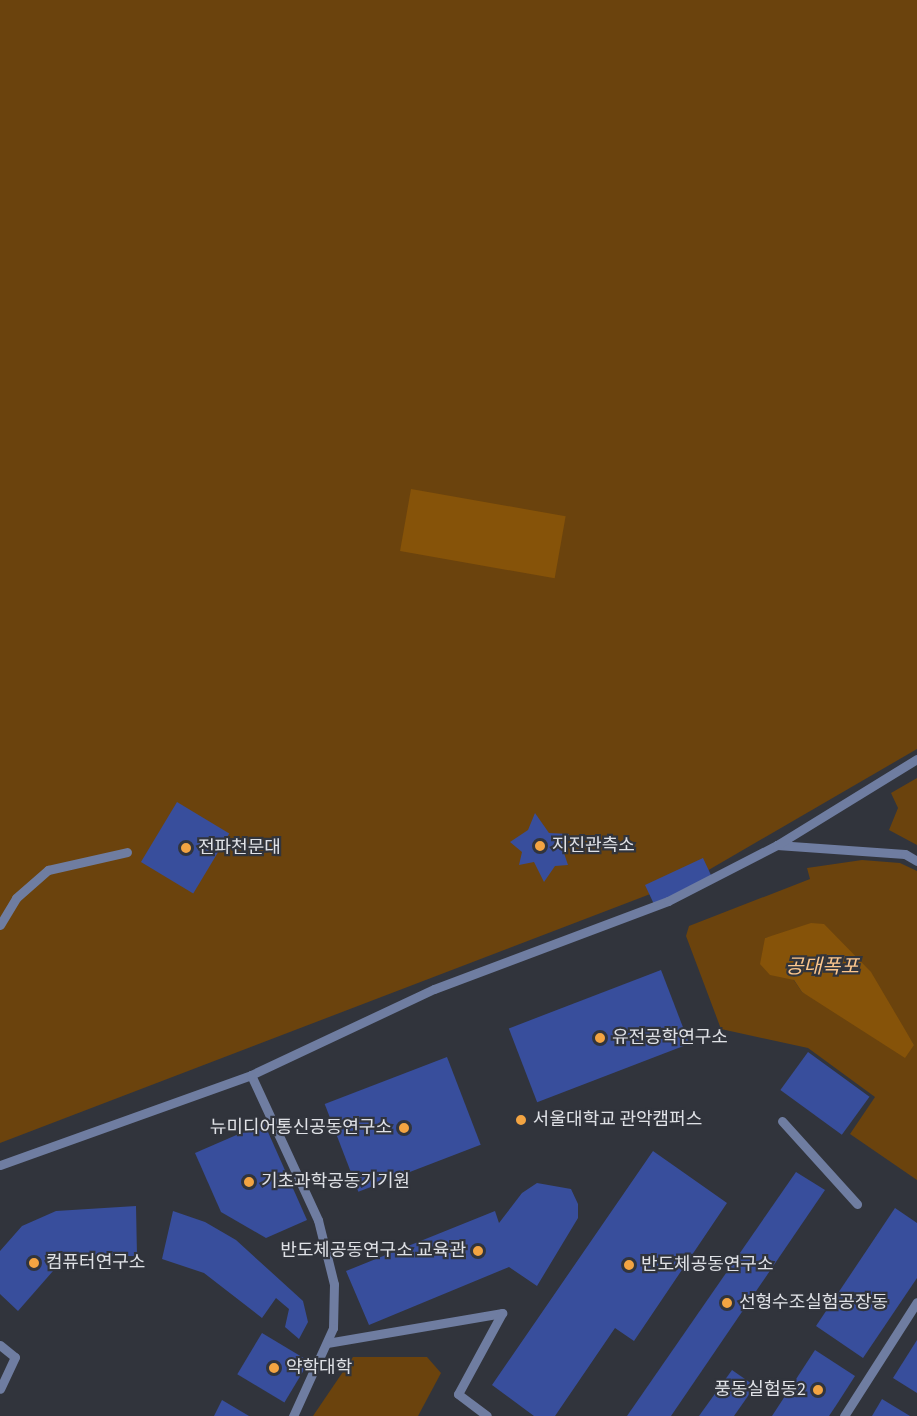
<!DOCTYPE html>
<meta charset="utf-8">
<style>
body{margin:0}
#map{position:relative;width:917px;height:1416px;overflow:hidden;background:#31343c;font-family:"Source Sans 3","Noto Sans KR",sans-serif}
div>[style]{position:absolute}
[style*='--x']{left:calc(var(--x)*1px);top:calc(var(--y)*1px);width:calc(var(--w)*1px);rotate:calc(var(--a)*1deg)}
.green>*{inset:0;background:#6b430d}
.water>*{inset:0;background:#865309;transform-origin:0 0}
.building>*{inset:0;background:#384e9c;transform-origin:0 0}
.lane>*{height:9px;margin:-4.5px;padding:0 4.5px;transform-origin:4.5px;border-radius:4.5px;background:#6f7da1}
.dots>*{width:16px;height:16px;translate:-50% -50%;box-sizing:border-box;border:3px solid #31343c;border-radius:50%}
span{translate:-50% -50%;white-space:nowrap;text-align:center;line-height:1.15;-webkit-text-stroke:4.5px #31343c;paint-order:stroke}
.poi-label{font-size:18px;color:#dfe1e6}
.left{translate:0 -50%;text-align:left}
.right{translate:-100% -50%;text-align:right}
.water-label{font-size:20px;color:#fbc68d;font-style:italic}
</style>
<div id="map">
<div class="green">
<div style="clip-path:polygon(0 0,917px 0,917px 749px,700px 875px,0 1143px)"></div>
<div style="clip-path:polygon(917px 778px,917px 845px,889px 830px,898px 808px,891px 793px)"></div>
<div style="clip-path:polygon(evenodd,862px 860px,900px 863px,917px 871px,917px 1180px,850px 1134px,875px 1097px,808px 1048px,721px 1029px,686px 936px,689px 926px,810px 879px,807px 868px,862px 860px,787px 933px,895px 1016px,914px 1045px,802px 992px,765px 938px,787px 933px)"></div>
<div style="clip-path:polygon(353px 1357px,427px 1357px,441px 1373px,418px 1416px,313px 1416px)"></div>
</div>
<div class="water">
<div style="left:411px;top:489px;width:157px;height:63px;rotate:10deg"></div>
<div style="clip-path:polygon(811px 923px,824px 924px,871px 972px,914px 1045px,905px 1058px,802px 992px,794px 980px,770px 975px,760px 964px,765px 938px)"></div>
</div>
<div class="building">
<div style="left:177px;top:802px;width:61px;height:70px;rotate:31deg"></div>
<div style="clip-path:polygon(535px 813px,549px 833px,569px 834px,563px 850px,568px 865px,555px 866px,544px 882px,534px 862px,519px 865px,522px 852px,510px 842px,528px 830px)"></div>
<div style="left:703px;top:858px;width:21px;height:64px;rotate:65deg"></div>
<div style="left:661px;top:970px;width:79px;height:163px;rotate:69deg"></div>
<div style="left:808px;top:1052px;width:76px;height:47px;rotate:36deg"></div>
<div style="left:447px;top:1057px;width:94px;height:131px;rotate:69deg"></div>
<div style="clip-path:polygon(264px 1123px,307px 1220px,266px 1238px,221px 1212px,195px 1153px)"></div>
<div style="clip-path:polygon(653px 1151px,727px 1203px,634px 1341px,615px 1328px,555px 1416px,534px 1416px,492px 1385px)"></div>
<div style="clip-path:polygon(796px 1172px,825px 1190px,671px 1416px,627px 1416px)"></div>
<div style="clip-path:polygon(537px 1183px,571px 1189px,578px 1204px,578px 1218px,537px 1286px,509px 1267px,369px 1325px,346px 1271px,495px 1211px,499px 1223px,522px 1193px)"></div>
<div style="clip-path:polygon(136px 1206px,137px 1256px,81px 1256px,53px 1271px,18px 1311px,0 1294px,0 1251px,22px 1226px,56px 1211px)"></div>
<div style="clip-path:polygon(895px 1208px,917px 1223px,917px 1278px,863px 1358px,816px 1326px)"></div>
<div style="clip-path:polygon(173px 1211px,205px 1222px,236px 1240px,303px 1301px,308px 1322px,299px 1339px,285px 1327px,289px 1309px,276px 1298px,262px 1318px,204px 1273px,162px 1259px)"></div>
<div style="left:262px;top:1333px;width:55px;height:48px;rotate:31deg"></div>
<div style="clip-path:polygon(917px 1340px,917px 1393px,893px 1378px)"></div>
<div style="clip-path:polygon(815px 1350px,855px 1376px,837px 1404px,829px 1416px,772px 1416px)"></div>
<div style="clip-path:polygon(732px 1370px,755px 1386px,734px 1416px,699px 1416px)"></div>
<div style="clip-path:polygon(882px 1399px,910px 1416px,872px 1416px)"></div>
<div style="clip-path:polygon(222px 1400px,249px 1416px,214px 1416px)"></div>
</div>
<div class="lane">
<div style="--x:777;--y:845;--w:128;--a:4"></div>
<div style="--x:905;--y:854;--w:14;--a:30"></div>
<div style="--x:0;--y:925;--w:31;--a:-59"></div>
<div style="--x:16;--y:898;--w:43;--a:-41.2"></div>
<div style="--x:48;--y:870;--w:81;--a:-12.8"></div>
<div style="--x:251;--y:1075;--w:160;--a:65.2"></div>
<div style="--x:318;--y:1220;--w:66;--a:76"></div>
<div style="--x:334;--y:1284;--w:44;--a:91.3"></div>
<div style="--x:333;--y:1328;--w:97;--a:114.4"></div>
<div style="--x:782;--y:1121;--w:112;--a:47.9"></div>
<div style="--x:0;--y:1165;--w:267;--a:-19.7"></div>
<div style="--x:251;--y:1075;--w:202;--a:-25.2"></div>
<div style="--x:434;--y:989;--w:250;--a:-20.6"></div>
<div style="--x:668;--y:901;--w:123;--a:-27.2"></div>
<div style="--x:777;--y:845;--w:164;--a:-31.6"></div>
<div style="--x:327;--y:1343;--w:178;--a:-9.7"></div>
<div style="--x:502;--y:1313;--w:92;--a:118.5"></div>
<div style="--x:458;--y:1394;--w:36;--a:37"></div>
<div style="--x:0;--y:1345;--w:19;--a:39"></div>
<div style="--x:15;--y:1357;--w:35;--a:115"></div>
<div style="--x:844;--y:1416;--w:135;--a:-57.4"></div>
</div>
<div class="dots">
<div style="left:540px;top:846px;background:#f3a442"></div>
<div style="left:186px;top:848px;background:#f3a442"></div>
<div style="left:600px;top:1038px;background:#f3a442"></div>
<div style="left:521px;top:1120px;background:#f3a442"></div>
<div style="left:404px;top:1128px;background:#f3a442"></div>
<div style="left:249px;top:1182px;background:#f3a442"></div>
<div style="left:478px;top:1251px;background:#f3a442"></div>
<div style="left:34px;top:1263px;background:#f3a442"></div>
<div style="left:629px;top:1265px;background:#f3a442"></div>
<div style="left:727px;top:1303px;background:#f3a442"></div>
<div style="left:274px;top:1368px;background:#f3a442"></div>
<div style="left:818px;top:1390px;background:#f3a442"></div>
</div>
<div class="poi-label">
<span class="left" style="left:552px;top:846px">지진관측소</span>
<span class="left" style="left:198px;top:848px">전파천문대</span>
<span class="left" style="left:612px;top:1038px">유전공학연구소</span>
<span class="left" style="left:533px;top:1120px">서울대학교 관악캠퍼스</span>
<span class="right" style="left:392px;top:1128px">뉴미디어통신공동연구소</span>
<span class="left" style="left:261px;top:1182px">기초과학공동기기원</span>
<span class="right" style="left:466px;top:1251px">반도체공동연구소 교육관</span>
<span class="left" style="left:46px;top:1263px">컴퓨터연구소</span>
<span class="left" style="left:641px;top:1265px">반도체공동연구소</span>
<span class="left" style="left:739px;top:1303px">선형수조실험공장동</span>
<span class="left" style="left:286px;top:1368px">약학대학</span>
<span class="right" style="left:806px;top:1390px">풍동실험동2</span>
</div>
<div class="water-label">
<span style="left:822px;top:967px">공대폭포</span>
</div>
</div>
